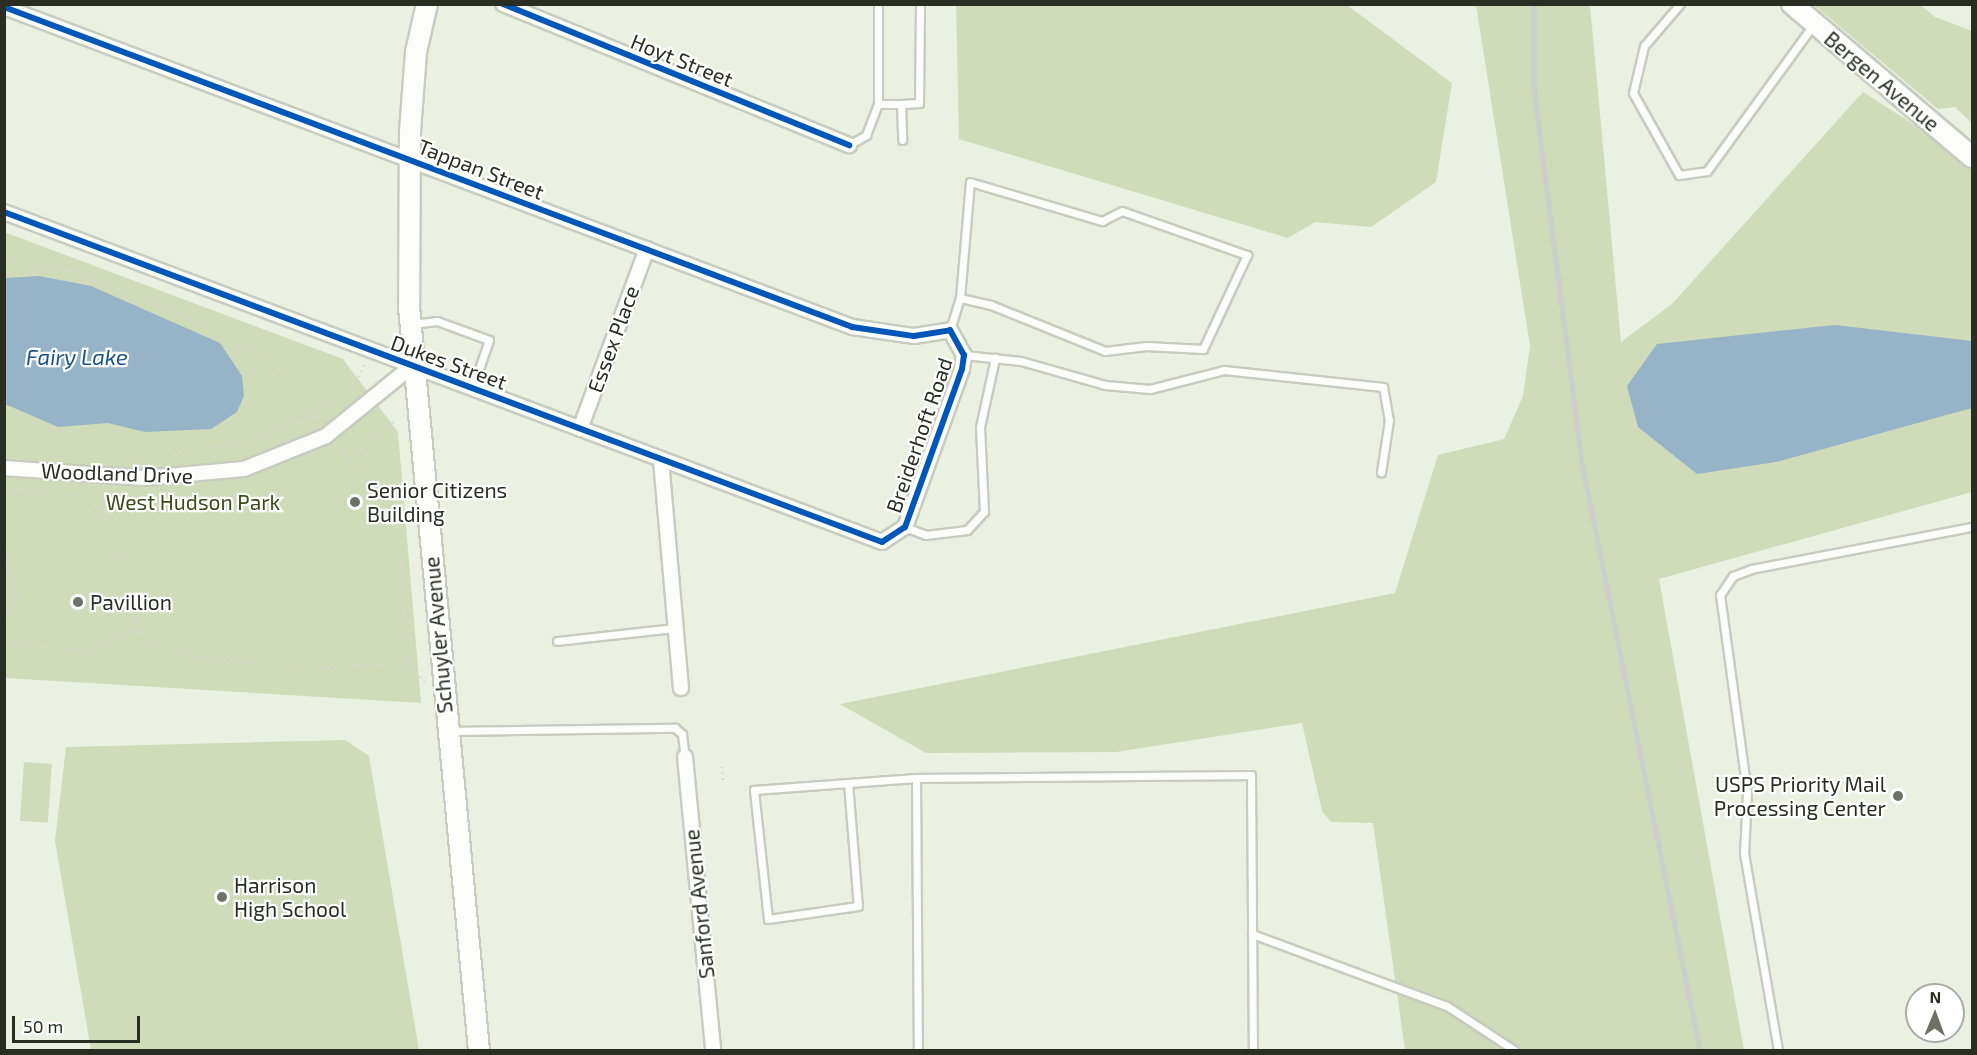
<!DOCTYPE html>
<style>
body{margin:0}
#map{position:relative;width:1977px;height:1055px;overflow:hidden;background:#ebf1e0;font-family:"Exo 2",sans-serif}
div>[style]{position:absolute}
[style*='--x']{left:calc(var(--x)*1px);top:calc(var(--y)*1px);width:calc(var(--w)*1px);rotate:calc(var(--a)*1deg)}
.green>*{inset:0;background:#cfdbb9;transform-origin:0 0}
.water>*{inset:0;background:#96b3c7}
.path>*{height:3px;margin-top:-1.5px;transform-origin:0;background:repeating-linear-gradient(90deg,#d7d8d3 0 1.5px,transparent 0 6px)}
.roads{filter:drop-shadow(2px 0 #c7ccbf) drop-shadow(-2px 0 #c7ccbf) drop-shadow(0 2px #c7ccbf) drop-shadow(0 -2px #c7ccbf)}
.lane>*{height:7px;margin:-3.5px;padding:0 3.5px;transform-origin:3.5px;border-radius:3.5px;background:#fcfdfa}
.street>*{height:14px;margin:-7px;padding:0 7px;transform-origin:7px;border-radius:7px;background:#fcfdfa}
.secondary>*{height:20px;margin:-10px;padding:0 10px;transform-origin:10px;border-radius:10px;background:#fcfdfa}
.rail>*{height:4.5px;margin:-2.25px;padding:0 2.25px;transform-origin:2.25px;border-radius:2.25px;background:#ccceca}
.cycleway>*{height:6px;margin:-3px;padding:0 3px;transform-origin:3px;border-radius:3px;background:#0057b8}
.dots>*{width:16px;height:16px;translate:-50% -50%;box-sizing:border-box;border:3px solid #fff;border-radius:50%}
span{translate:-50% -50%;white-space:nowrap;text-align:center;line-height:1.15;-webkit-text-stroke:4.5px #fff;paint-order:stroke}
.street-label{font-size:21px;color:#292d22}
.poi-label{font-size:21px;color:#292d22}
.left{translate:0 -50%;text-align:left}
.right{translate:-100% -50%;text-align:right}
.park-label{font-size:21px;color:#3b4a15}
.water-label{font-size:22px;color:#1b5484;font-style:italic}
.frame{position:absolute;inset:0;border:6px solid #292d22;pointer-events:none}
.north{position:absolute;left:1905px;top:983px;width:60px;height:60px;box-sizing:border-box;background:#fff;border:2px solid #a9aba7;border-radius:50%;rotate:1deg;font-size:16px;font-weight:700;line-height:24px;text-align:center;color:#292d22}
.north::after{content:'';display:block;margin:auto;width:21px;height:27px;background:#6d7264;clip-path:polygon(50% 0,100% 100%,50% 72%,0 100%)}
.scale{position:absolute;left:12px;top:1016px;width:128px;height:27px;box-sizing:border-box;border:3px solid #292d22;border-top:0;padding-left:8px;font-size:18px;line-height:21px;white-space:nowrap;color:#292d22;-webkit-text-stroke:4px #fff;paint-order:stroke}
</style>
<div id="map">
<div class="green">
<div style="clip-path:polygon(956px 5px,1347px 5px,1452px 83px,1436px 182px,1371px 227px,1315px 222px,1288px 238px,959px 139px)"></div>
<div style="clip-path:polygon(1476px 5px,1590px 5px,1621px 342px,1672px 304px,1863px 92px,1972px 162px,1972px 492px,1659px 579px,1744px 1050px,1405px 1050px,1373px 823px,1331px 822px,1322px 811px,1302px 723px,1116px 752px,926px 753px,840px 704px,1395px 593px,1438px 455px,1504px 439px,1523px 396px,1530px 346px)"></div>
<div style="clip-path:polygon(1814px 5px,1920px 5px,1935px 17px,1972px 31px,1972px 123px,1955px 107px,1938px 109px)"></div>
<div style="clip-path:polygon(4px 232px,343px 359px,398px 432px,421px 703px,5px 678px)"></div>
<div style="clip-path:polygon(345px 740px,369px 756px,419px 1050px,91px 1050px,55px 841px,66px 747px)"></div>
<div style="left:24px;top:762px;width:28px;height:59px;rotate:4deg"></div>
</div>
<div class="water">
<div style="clip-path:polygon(39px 276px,91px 286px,220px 343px,242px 376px,244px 396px,237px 412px,211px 429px,145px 432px,108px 423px,58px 427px,5px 404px,5px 278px)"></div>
<div style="clip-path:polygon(1835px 325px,1972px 341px,1972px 408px,1776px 462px,1697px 474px,1638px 427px,1627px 386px,1657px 344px)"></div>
</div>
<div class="path">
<div style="--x:4;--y:261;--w:70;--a:7.4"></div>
<div style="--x:73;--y:270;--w:157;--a:22"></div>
<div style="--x:219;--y:329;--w:60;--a:30"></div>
<div style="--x:271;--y:359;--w:72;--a:52.3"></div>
<div style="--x:315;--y:416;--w:84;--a:159.8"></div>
<div style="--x:236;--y:445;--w:55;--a:173.8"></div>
<div style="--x:181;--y:451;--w:19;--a:152"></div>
<div style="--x:315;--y:416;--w:52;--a:-40.4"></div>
<div style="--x:355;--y:382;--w:21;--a:-61"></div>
<div style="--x:351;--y:457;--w:60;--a:-39.6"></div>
<div style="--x:135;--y:460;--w:14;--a:4"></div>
<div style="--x:4;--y:489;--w:75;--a:4.6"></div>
<div style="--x:79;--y:495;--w:30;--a:34"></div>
<div style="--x:104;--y:512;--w:103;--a:71.4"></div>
<div style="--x:137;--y:610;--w:19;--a:93"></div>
<div style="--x:136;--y:629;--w:30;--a:40"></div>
<div style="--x:159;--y:648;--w:66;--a:10.5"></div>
<div style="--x:224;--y:660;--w:98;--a:4.1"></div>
<div style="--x:322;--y:667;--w:86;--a:-2.7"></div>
<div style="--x:408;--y:663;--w:113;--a:-94"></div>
<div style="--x:400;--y:550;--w:105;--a:-117.8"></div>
<div style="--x:351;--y:457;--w:19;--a:-133"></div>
<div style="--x:101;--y:490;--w:20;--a:81"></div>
<div style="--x:4;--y:541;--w:56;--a:77.7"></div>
<div style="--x:16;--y:596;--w:30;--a:114"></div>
<div style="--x:4;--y:641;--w:87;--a:6.6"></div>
<div style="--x:90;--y:651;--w:51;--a:-25.6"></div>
<div style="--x:408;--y:663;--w:28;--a:49"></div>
<div style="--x:722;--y:766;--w:17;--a:87"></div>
</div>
<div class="roads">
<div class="lane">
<div style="--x:878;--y:4;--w:100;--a:90"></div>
<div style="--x:878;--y:104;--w:23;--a:0"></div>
<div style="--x:901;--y:104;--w:18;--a:-3"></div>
<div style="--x:919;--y:103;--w:99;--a:-89.4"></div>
<div style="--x:1680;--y:4;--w:55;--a:130.6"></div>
<div style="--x:1644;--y:46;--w:48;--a:103.2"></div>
<div style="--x:1633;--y:93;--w:94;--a:60.7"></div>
<div style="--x:1679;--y:175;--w:28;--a:-8"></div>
<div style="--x:1707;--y:171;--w:180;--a:-54"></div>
<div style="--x:901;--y:104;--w:36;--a:88"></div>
<div style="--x:849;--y:145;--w:20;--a:-30"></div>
<div style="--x:866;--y:135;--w:33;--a:-69"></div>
<div style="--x:412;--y:324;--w:25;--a:-7"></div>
<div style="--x:437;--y:321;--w:55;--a:20.1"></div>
<div style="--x:489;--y:340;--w:52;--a:109.1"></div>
<div style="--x:950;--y:330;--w:34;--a:-73"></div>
<div style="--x:960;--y:298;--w:116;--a:-85.1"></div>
<div style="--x:970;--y:182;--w:138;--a:16.5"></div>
<div style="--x:1102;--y:221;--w:22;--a:-27"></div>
<div style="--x:1122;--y:211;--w:133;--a:19.4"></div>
<div style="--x:1247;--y:255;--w:104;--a:115.1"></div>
<div style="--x:1203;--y:349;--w:57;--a:-177"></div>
<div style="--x:1146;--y:346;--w:41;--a:173"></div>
<div style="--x:1105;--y:351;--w:123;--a:-158"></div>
<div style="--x:991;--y:305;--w:32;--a:-167"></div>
<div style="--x:964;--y:355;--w:57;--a:6"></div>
<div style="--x:1021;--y:361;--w:87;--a:15.9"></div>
<div style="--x:1105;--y:385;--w:45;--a:5.1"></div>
<div style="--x:1150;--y:389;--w:76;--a:-14.4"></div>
<div style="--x:1224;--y:370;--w:160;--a:6.1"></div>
<div style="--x:1383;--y:387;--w:34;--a:80"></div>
<div style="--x:1389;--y:420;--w:53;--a:98.7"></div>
<div style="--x:905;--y:527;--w:22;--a:21"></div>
<div style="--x:926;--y:535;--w:41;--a:-7"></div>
<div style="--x:967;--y:530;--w:25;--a:-47"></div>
<div style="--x:984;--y:512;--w:85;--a:-92.7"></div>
<div style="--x:980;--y:427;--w:71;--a:-77.7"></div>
<div style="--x:557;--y:641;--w:119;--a:-6.3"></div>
<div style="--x:450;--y:731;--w:225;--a:-0.8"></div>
<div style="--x:675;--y:728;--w:9;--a:41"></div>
<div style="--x:682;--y:734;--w:23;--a:83"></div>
<div style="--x:916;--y:778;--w:335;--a:-0.5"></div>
<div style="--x:1251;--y:775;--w:275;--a:89.6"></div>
<div style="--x:848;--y:783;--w:123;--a:85.4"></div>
<div style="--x:858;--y:906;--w:91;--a:171.8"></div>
<div style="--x:768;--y:919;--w:130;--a:-96.2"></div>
<div style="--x:754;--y:790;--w:94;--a:-4.3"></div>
<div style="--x:848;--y:783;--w:68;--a:-4.2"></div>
<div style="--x:916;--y:778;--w:272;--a:89.6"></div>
<div style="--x:1252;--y:934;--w:208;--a:20.3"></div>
<div style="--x:1447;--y:1006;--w:80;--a:33.3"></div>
<div style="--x:1778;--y:1050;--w:199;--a:-99.8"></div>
<div style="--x:1744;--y:854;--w:62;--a:-87.2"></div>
<div style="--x:1747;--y:792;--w:199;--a:-97.8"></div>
<div style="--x:1720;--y:595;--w:23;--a:-56"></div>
<div style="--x:1733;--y:576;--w:19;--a:-21"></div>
<div style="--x:1751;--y:569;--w:225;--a:-10.8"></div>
</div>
<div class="street">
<div style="--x:503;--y:4;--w:374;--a:22.2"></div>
<div style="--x:4;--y:7;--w:906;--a:20.67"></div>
<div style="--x:852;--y:327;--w:63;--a:8.3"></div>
<div style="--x:914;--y:336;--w:36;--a:-9"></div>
<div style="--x:950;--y:330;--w:29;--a:61"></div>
<div style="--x:964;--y:355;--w:14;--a:98"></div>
<div style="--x:962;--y:369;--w:168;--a:109.8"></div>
<div style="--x:905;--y:527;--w:27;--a:147"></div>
<div style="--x:882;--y:542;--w:938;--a:-159.4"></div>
<div style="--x:580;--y:429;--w:192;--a:-69.6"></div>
<div style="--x:661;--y:460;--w:229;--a:85"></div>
<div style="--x:4;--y:468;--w:141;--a:4.1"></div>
<div style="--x:145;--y:478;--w:99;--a:-5.2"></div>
<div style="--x:244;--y:469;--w:88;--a:-21.9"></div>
<div style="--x:326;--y:436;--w:111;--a:-39.1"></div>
<div style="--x:685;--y:757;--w:294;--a:84.5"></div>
</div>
<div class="secondary">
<div style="--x:427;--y:4;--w:49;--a:102.9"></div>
<div style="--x:416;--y:52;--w:80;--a:94.3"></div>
<div style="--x:410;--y:132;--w:175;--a:90.3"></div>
<div style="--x:409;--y:307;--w:746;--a:84.62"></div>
<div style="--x:1792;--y:4;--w:236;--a:40.4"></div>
</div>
</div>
<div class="rail">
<div style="--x:1534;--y:4;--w:84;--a:90"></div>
<div style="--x:1534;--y:88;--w:378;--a:82.7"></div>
<div style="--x:1582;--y:463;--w:599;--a:78.63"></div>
</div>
<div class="cycleway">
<div style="--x:503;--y:4;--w:374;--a:22.2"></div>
<div style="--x:4;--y:7;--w:906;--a:20.67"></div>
<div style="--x:852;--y:327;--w:63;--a:8.3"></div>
<div style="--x:914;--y:336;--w:36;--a:-9"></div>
<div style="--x:950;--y:330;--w:29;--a:61"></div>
<div style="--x:964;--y:355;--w:14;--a:98"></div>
<div style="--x:962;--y:369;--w:168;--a:109.8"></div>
<div style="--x:905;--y:527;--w:27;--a:147"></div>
<div style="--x:882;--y:542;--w:938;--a:-159.4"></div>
</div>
<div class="dots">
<div style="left:355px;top:502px;background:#6d7264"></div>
<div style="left:78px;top:602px;background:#6d7264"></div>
<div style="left:1898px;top:796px;background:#6d7264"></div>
<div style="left:222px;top:897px;background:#6d7264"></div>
</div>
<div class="street-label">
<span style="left:682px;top:60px;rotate:22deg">Hoyt Street</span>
<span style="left:1882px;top:81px;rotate:40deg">Bergen Avenue</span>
<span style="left:481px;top:169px;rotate:21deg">Tappan Street</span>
<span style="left:613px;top:339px;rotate:-70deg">Essex Place</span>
<span style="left:449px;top:362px;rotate:20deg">Dukes Street</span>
<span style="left:919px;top:435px;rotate:-71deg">Breiderhoft Road</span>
<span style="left:117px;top:473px;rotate:2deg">Woodland Drive</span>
<span style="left:438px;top:635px;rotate:-95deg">Schuyler Avenue</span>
<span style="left:699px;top:904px;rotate:-96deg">Sanford Avenue</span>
</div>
<div class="poi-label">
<span class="left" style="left:367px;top:502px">Senior Citizens<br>Building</span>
<span class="left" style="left:90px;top:602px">Pavillion</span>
<span class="right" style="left:1886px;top:796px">USPS Priority Mail<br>Processing Center</span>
<span class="left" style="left:234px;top:897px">Harrison<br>High School</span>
</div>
<div class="park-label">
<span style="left:193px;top:502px">West Hudson Park</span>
</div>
<div class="water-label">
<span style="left:77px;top:357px">Fairy Lake</span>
</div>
<div class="frame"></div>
<div class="north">N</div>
<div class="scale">50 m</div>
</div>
